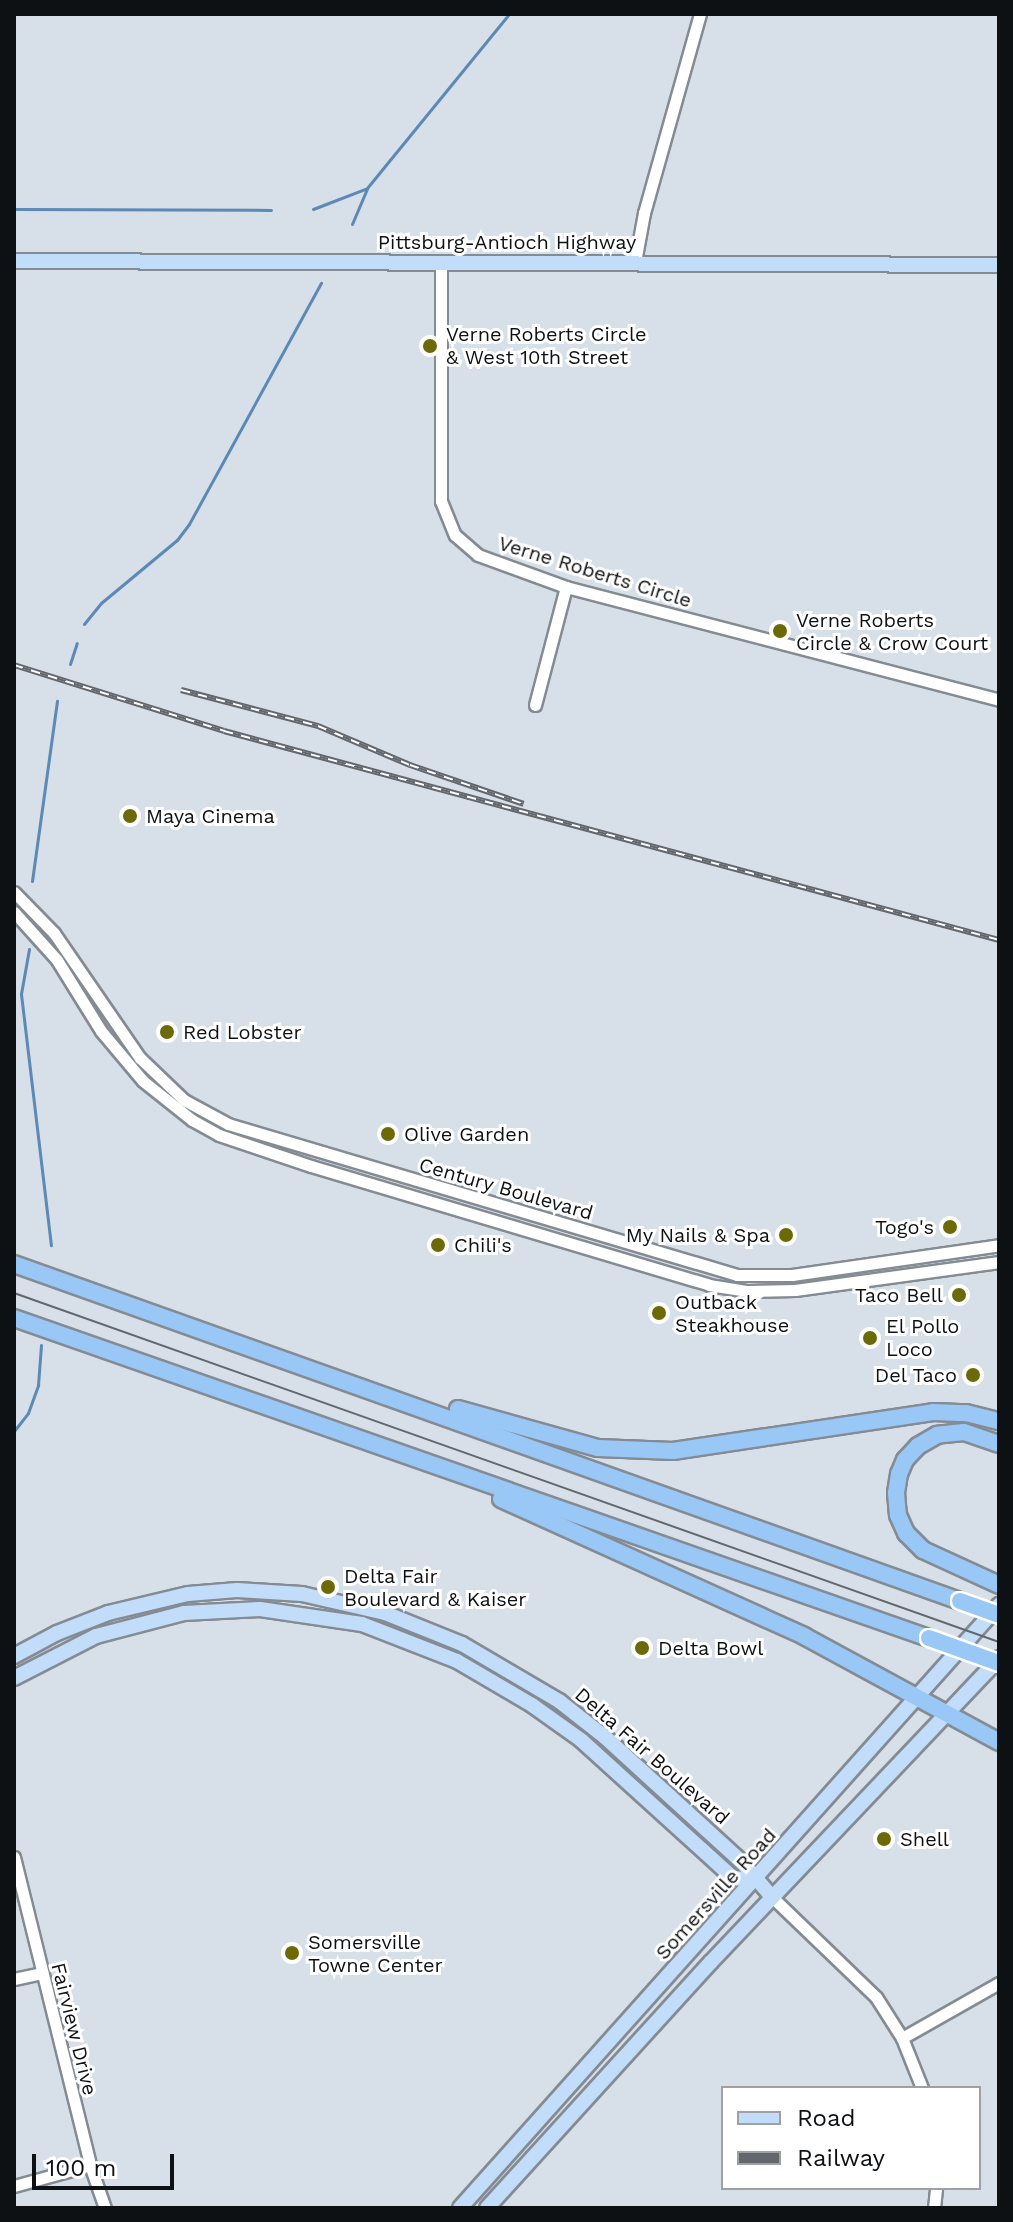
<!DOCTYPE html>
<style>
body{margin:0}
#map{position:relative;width:1013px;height:2222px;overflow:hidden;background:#d7dfe8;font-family:"Work Sans",sans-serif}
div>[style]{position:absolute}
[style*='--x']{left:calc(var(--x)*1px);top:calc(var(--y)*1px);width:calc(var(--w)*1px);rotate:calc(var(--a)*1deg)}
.stream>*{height:3px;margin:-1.5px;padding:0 1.5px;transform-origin:1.5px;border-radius:1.5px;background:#5c89b5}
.roads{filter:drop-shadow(2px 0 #848b93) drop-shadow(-2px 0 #848b93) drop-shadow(0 2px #848b93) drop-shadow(0 -2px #848b93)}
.minor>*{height:11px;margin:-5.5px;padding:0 5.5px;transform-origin:5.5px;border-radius:5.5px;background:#fff}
.major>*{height:14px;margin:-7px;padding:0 7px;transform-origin:7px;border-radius:7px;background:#c2ddfa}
.highway>*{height:16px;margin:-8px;padding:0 8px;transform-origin:8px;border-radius:8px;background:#99c7f6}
.tram>*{height:2px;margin:-1px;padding:0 1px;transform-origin:1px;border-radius:1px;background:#62676d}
.rail>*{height:6px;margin-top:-3px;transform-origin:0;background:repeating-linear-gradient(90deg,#fff 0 9px,#62676d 0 18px);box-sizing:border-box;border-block:2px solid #62676d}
.bridges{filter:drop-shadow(2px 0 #fff) drop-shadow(-2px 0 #fff) drop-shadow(0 2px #fff) drop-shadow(0 -2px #fff)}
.highway-bridge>*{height:16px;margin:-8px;padding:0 8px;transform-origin:8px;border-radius:8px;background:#99c7f6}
.dots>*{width:22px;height:22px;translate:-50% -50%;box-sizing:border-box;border:4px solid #fff;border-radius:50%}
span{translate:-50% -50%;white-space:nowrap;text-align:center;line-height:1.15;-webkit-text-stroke:6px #fff;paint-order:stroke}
.street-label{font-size:20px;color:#0e1114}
.poi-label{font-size:20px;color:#0e1114}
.left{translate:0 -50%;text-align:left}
.right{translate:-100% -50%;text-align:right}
.frame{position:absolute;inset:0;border:16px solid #0e1114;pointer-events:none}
.legend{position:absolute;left:721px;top:2086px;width:260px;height:104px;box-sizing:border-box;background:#fff;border:2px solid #9fa0a1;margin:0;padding:10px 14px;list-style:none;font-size:24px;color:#0e1114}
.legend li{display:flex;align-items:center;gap:16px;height:40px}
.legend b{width:40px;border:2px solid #9fa0a1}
.scale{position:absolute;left:32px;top:2154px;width:142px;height:36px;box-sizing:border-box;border:4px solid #0e1114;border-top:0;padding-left:10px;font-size:24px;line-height:28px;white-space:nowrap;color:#0e1114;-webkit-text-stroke:6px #fff;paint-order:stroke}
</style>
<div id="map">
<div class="stream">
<div style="--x:14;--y:209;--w:257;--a:0.2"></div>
<div style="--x:313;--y:209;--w:56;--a:-21"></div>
<div style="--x:352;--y:224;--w:39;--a:-67"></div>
<div style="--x:367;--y:188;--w:225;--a:-50.8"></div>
<div style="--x:84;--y:624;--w:27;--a:-51"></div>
<div style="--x:101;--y:603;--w:99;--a:-39.7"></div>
<div style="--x:177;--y:540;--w:20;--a:-53"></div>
<div style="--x:189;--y:524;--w:275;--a:-61.3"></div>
<div style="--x:70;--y:664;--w:22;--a:-72"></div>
<div style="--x:32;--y:881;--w:182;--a:-82.1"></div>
<div style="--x:29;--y:949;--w:46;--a:100.1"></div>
<div style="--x:21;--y:994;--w:253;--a:83.2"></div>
<div style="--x:14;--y:1431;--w:23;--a:-52"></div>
<div style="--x:28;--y:1413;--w:30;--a:-70"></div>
<div style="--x:38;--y:1385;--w:40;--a:-85.7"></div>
</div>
<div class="roads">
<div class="minor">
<div style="--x:441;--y:261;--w:240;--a:90"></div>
<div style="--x:441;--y:501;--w:37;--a:68"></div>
<div style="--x:455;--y:535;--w:30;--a:41"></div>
<div style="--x:478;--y:555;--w:94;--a:20"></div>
<div style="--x:566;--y:587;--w:448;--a:14.6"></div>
<div style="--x:635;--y:262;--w:50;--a:-79.6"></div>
<div style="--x:644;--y:213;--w:207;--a:-74.3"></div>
<div style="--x:535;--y:705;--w:122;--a:-75.3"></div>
<div style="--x:14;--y:892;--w:57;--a:45.7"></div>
<div style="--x:54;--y:933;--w:152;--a:55.5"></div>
<div style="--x:140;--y:1058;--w:61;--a:43.7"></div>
<div style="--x:184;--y:1100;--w:50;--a:28.6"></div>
<div style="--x:228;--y:1124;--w:531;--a:16.52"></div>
<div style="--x:737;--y:1275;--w:55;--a:0"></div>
<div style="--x:792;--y:1275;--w:209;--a:-8.2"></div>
<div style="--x:14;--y:912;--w:64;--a:48.1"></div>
<div style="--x:57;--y:960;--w:84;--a:58.2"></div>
<div style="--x:101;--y:1031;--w:65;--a:50"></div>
<div style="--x:143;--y:1081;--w:63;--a:38.5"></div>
<div style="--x:192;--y:1120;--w:31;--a:29"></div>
<div style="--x:219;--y:1135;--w:97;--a:18.6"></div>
<div style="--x:311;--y:1166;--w:415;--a:16.6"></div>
<div style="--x:709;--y:1285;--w:39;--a:9"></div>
<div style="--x:748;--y:1291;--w:47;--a:-1.2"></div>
<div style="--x:795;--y:1290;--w:206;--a:-7.8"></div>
<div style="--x:14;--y:1857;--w:317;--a:76.1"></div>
<div style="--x:90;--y:2165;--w:46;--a:70.8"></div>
<div style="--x:772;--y:1897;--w:144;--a:43.9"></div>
<div style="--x:876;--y:1997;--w:49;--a:57.6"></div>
<div style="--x:902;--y:2038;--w:54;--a:68.2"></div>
<div style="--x:14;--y:1979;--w:29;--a:-12"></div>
<div style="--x:902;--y:2038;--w:112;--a:-29.6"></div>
<div style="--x:14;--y:2186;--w:79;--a:-15.4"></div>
<div style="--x:934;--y:2208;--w:20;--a:-84"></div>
</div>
<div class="major">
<div style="--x:14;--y:261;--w:985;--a:0.23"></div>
<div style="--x:14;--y:1656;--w:49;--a:-28.1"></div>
<div style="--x:57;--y:1633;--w:55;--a:-21.4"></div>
<div style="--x:108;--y:1613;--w:82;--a:-13.4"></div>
<div style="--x:188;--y:1594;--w:49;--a:-4.7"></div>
<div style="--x:237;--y:1590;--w:65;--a:3.5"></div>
<div style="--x:302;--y:1594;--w:85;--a:12.9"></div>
<div style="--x:385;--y:1613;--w:83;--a:21.9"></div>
<div style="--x:462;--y:1644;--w:113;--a:30.4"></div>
<div style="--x:559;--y:1701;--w:60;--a:38.2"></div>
<div style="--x:606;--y:1738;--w:185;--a:42.4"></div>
<div style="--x:743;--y:1863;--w:45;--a:49.5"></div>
<div style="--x:14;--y:1678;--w:92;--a:-27.1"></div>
<div style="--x:96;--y:1636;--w:91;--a:-14.6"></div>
<div style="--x:184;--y:1613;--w:76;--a:-3"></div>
<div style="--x:260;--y:1609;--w:103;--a:8.4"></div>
<div style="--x:362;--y:1624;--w:102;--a:21.3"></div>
<div style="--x:457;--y:1661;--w:87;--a:30.4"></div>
<div style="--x:532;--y:1705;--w:60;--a:35.5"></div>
<div style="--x:581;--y:1740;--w:205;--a:42.2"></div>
<div style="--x:733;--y:1878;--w:22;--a:5"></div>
<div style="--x:460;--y:2208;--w:809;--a:-48.21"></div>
<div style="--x:487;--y:2208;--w:333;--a:-47.7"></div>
<div style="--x:711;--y:1962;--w:419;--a:-46.5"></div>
</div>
<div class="highway">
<div style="--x:14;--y:1264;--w:1004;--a:19.61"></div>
<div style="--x:14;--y:1318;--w:969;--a:19.28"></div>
<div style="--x:458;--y:1409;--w:145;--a:15.6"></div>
<div style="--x:598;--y:1448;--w:75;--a:2.3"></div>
<div style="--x:673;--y:1451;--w:263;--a:-8.5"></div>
<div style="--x:933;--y:1412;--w:33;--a:2"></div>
<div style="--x:966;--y:1413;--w:34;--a:14"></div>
<div style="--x:999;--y:1444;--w:37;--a:-161"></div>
<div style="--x:964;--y:1432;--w:27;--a:174"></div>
<div style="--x:937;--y:1435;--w:22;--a:150"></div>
<div style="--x:918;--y:1446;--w:19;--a:133"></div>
<div style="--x:905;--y:1460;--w:15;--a:113"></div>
<div style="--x:899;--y:1474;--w:19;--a:99"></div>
<div style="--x:896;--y:1493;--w:22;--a:85"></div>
<div style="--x:898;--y:1515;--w:20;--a:66"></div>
<div style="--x:906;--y:1533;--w:24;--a:45"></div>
<div style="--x:923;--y:1550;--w:84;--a:24.7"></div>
<div style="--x:501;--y:1499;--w:333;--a:24.3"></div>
<div style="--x:804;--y:1636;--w:222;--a:28.5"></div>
</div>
</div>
<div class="tram">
<div style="--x:14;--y:1293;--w:1045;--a:19.51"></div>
</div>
<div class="rail">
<div style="--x:14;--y:665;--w:220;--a:17.4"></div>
<div style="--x:224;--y:731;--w:803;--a:15.09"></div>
<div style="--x:181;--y:690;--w:142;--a:14.7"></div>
<div style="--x:318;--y:726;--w:100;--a:23"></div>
<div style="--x:410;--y:765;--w:120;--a:18.9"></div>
</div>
<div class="bridges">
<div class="highway-bridge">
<div style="--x:960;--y:1601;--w:41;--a:19.7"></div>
<div style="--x:929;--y:1638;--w:74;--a:19.7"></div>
</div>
</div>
<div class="dots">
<div style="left:430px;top:346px;background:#6c6a07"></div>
<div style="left:780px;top:631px;background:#6c6a07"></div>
<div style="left:130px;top:816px;background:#6c6a07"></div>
<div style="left:167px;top:1032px;background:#6c6a07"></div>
<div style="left:388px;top:1134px;background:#6c6a07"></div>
<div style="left:950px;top:1227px;background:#6c6a07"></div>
<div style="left:786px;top:1235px;background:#6c6a07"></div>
<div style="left:438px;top:1245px;background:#6c6a07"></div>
<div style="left:959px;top:1295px;background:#6c6a07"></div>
<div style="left:659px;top:1313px;background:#6c6a07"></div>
<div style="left:870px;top:1338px;background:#6c6a07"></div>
<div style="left:973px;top:1375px;background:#6c6a07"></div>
<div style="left:328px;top:1587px;background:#6c6a07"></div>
<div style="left:642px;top:1648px;background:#6c6a07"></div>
<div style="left:884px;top:1839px;background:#6c6a07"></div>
<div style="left:292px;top:1953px;background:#6c6a07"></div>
</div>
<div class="street-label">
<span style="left:507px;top:242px">Pittsburg-Antioch Highway</span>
<span style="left:595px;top:572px;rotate:17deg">Verne Roberts Circle</span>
<span style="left:506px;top:1189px;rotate:16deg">Century Boulevard</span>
<span style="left:652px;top:1756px;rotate:41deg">Delta Fair Boulevard</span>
<span style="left:716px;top:1894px;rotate:-48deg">Somersville Road</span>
<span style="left:74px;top:2029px;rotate:76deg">Fairview Drive</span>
</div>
<div class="poi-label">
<span class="left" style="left:446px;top:346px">Verne Roberts Circle<br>&amp; West 10th Street</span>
<span class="left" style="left:796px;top:632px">Verne Roberts<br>Circle &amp; Crow Court</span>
<span class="left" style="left:146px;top:816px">Maya Cinema</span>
<span class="left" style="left:183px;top:1032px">Red Lobster</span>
<span class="left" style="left:404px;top:1134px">Olive Garden</span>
<span class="right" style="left:934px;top:1227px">Togo's</span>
<span class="right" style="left:770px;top:1235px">My Nails &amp; Spa</span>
<span class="left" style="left:454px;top:1245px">Chili's</span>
<span class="right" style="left:943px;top:1295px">Taco Bell</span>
<span class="left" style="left:675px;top:1314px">Outback<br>Steakhouse</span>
<span class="left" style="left:886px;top:1338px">El Pollo<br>Loco</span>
<span class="right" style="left:957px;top:1375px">Del Taco</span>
<span class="left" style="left:344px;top:1588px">Delta Fair<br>Boulevard &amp; Kaiser</span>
<span class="left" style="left:658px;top:1648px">Delta Bowl</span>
<span class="left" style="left:900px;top:1839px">Shell</span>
<span class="left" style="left:308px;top:1954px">Somersville<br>Towne Center</span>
</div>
<div class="frame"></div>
<ul class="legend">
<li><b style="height:10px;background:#c2ddfa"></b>Road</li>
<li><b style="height:10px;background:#62676d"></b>Railway</li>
</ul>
<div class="scale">100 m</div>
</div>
